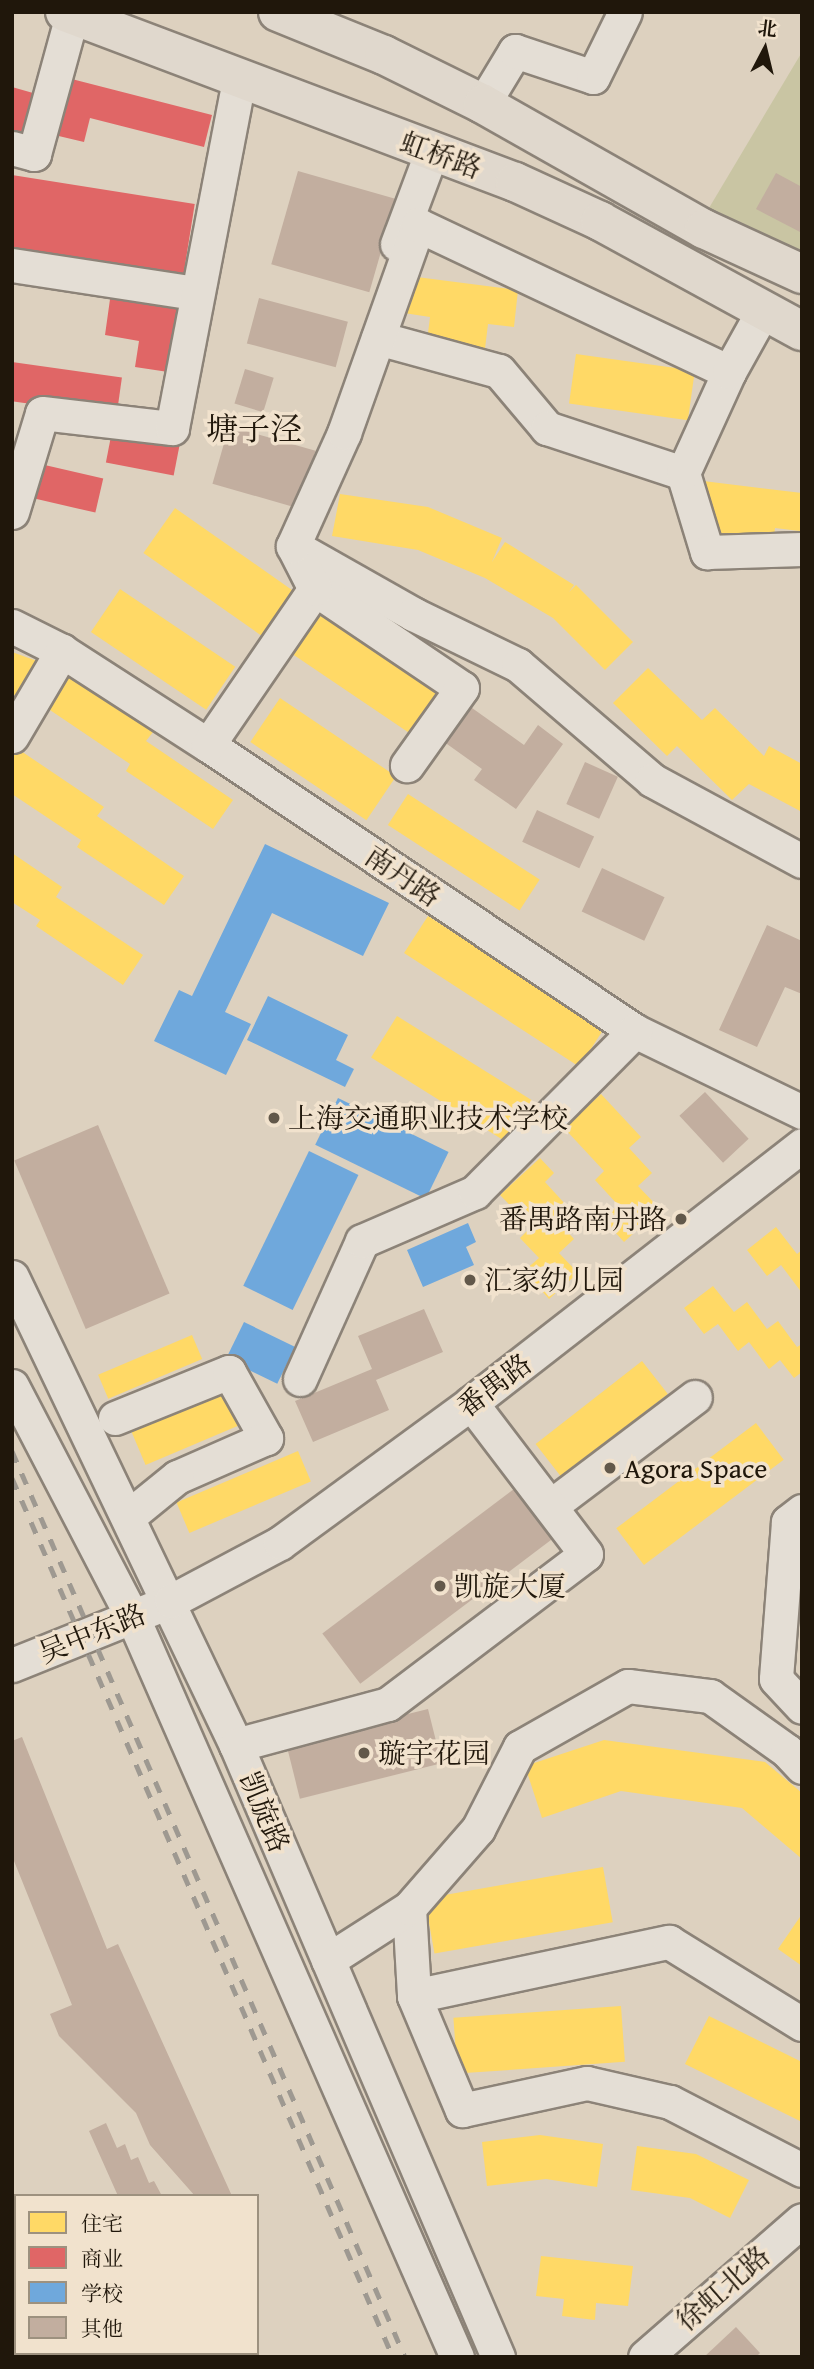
<!DOCTYPE html>
<meta charset="utf-8">
<style>
body{margin:0}
#map{position:relative;width:814px;height:2369px;overflow:hidden;background:#ddd1bf;font-family:"Gentium Book Plus","Noto Serif SC",serif}
div>[style]{position:absolute}
[style*='--x']{left:calc(var(--x)*1px);top:calc(var(--y)*1px);width:calc(var(--w)*1px);rotate:calc(var(--a)*1deg)}
.green>*{inset:0;background:#c9c5a3}
.homes>*{inset:0;background:#ffd966;transform-origin:0 0}
.shops>*{inset:0;background:#e06666;transform-origin:0 0}
.schools>*{inset:0;background:#6fa8dc;transform-origin:0 0}
.building>*{inset:0;background:#c2ae9f;transform-origin:0 0}
.roads{filter:drop-shadow(2px 0 #8c8378) drop-shadow(-2px 0 #8c8378) drop-shadow(0 2px #8c8378) drop-shadow(0 -2px #8c8378)}
.minor>*{height:33px;margin:-16.5px;padding:0 16.5px;transform-origin:16.5px;border-radius:16.5px;background:#e4ded5}
.major>*{height:38px;margin:-19px;padding:0 19px;transform-origin:19px;border-radius:19px;background:#e0d8cd}
.rail>*{height:5px;margin-top:-2.5px;transform-origin:0;background:repeating-linear-gradient(90deg,#9e9991 0 12px,transparent 0 24px)}
.dots>*{width:19px;height:19px;translate:-50% -50%;box-sizing:border-box;border:4px solid #f1e2cd;border-radius:50%}
span{translate:-50% -50%;white-space:nowrap;text-align:center;line-height:1.15;-webkit-text-stroke:7px #f1e2cd;paint-order:stroke}
.street-label{font-size:28px;color:#20170b}
.poi-label{font-size:28px;color:#20170b}
.left{translate:0 -50%;text-align:left}
.right{translate:-100% -50%;text-align:right}
.quarter-label{font-size:32px;color:#20170b}
.frame{position:absolute;inset:0;border:14px solid #20170b;pointer-events:none}
.legend{position:absolute;left:14px;top:2194px;width:245px;height:161px;box-sizing:border-box;background:#f1e2cd;border:2px solid #9d917f;margin:0;padding:9px 12px;list-style:none;font-size:21px;color:#20170b}
.legend li{display:flex;align-items:center;gap:14px;height:35px}
.legend b{width:35px;border:2px solid #9d917f}
.north{position:absolute;left:730px;top:14px;width:70px;height:70px;-webkit-text-stroke:5px #f1e2cd;paint-order:stroke;rotate:7deg;font-size:19px;font-weight:700;line-height:28px;text-align:center;color:#20170b}
.north::after{content:'';display:block;margin:auto;width:24px;height:32px;background:#20170b;clip-path:polygon(50% 0,100% 100%,50% 72%,0 100%)}
</style>
<div id="map">
<div class="green">
<div style="clip-path:polygon(802px 52px,802px 251px,709px 208px)"></div>
</div>
<div class="homes">
<div style="clip-path:polygon(409px 276px,518px 290px,514px 327px,488px 324px,484px 357px,426px 349px,430px 317px,404px 313px)"></div>
<div style="left:576px;top:354px;width:120px;height:50px;rotate:8deg"></div>
<div style="clip-path:polygon(695px 480px,802px 493px,800px 531px,775px 528px,771px 561px,713px 554px,717px 521px,690px 517px)"></div>
<div style="clip-path:polygon(340px 494px,428px 507px,502px 538px,492px 562px,505px 542px,574px 585px,569px 592px,576px 585px,633px 642px,605px 670px,553px 618px,485px 578px,418px 550px,332px 536px)"></div>
<div style="left:175px;top:508px;width:148px;height:55px;rotate:35deg"></div>
<div style="left:120px;top:589px;width:139px;height:52px;rotate:34deg"></div>
<div style="left:315px;top:603px;width:158px;height:55px;rotate:34deg"></div>
<div style="clip-path:polygon(12px 652px,37px 661px,24px 698px,12px 694px)"></div>
<div style="clip-path:polygon(648px 668px,702px 720px,715px 708px,764px 756px,769px 746px,802px 764px,802px 812px,749px 784px,732px 800px,677px 746px,667px 756px,613px 703px)"></div>
<div style="clip-path:polygon(67px 673px,153px 732px,146px 741px,233px 800px,213px 829px,126px 771px,130px 764px,44px 706px)"></div>
<div style="left:280px;top:698px;width:140px;height:53px;rotate:34deg"></div>
<div style="clip-path:polygon(18px 749px,104px 807px,97px 816px,184px 876px,164px 905px,77px 847px,81px 840px,12px 794px,12px 757px)"></div>
<div style="left:408px;top:794px;width:157px;height:37px;rotate:33deg"></div>
<div style="clip-path:polygon(12px 853px,62px 887px,56px 897px,143px 955px,123px 985px,36px 926px,40px 920px,12px 902px)"></div>
<div style="left:428px;top:916px;width:209px;height:44px;rotate:33deg"></div>
<div style="left:397px;top:1016px;width:159px;height:49px;rotate:32deg"></div>
<div style="clip-path:polygon(601px 1094px,641px 1137px,629px 1148px,652px 1173px,638px 1186px,660px 1209px,624px 1242px,603px 1219px,618px 1205px,595px 1180px,604px 1171px,564px 1128px)"></div>
<div style="clip-path:polygon(540px 1158px,554px 1173px,545px 1182px,566px 1205px,554px 1217px,574px 1239px,559px 1253px,578px 1273px,549px 1299px,524px 1271px,539px 1258px,520px 1238px,531px 1227px,500px 1195px)"></div>
<div style="clip-path:polygon(776px 1227px,797px 1254px,802px 1250px,802px 1293px,781px 1265px,767px 1276px,747px 1250px)"></div>
<div style="clip-path:polygon(713px 1286px,734px 1312px,747px 1302px,767px 1329px,778px 1321px,797px 1347px,802px 1344px,802px 1372px,794px 1378px,780px 1360px,769px 1369px,749px 1342px,738px 1351px,718px 1324px,704px 1334px,684px 1308px)"></div>
<div style="left:192px;top:1335px;width:26px;height:102px;rotate:67deg"></div>
<div style="left:642px;top:1361px;width:42px;height:135px;rotate:52deg"></div>
<div style="left:230px;top:1390px;width:36px;height:107px;rotate:67deg"></div>
<div style="left:756px;top:1423px;width:46px;height:175px;rotate:53deg"></div>
<div style="left:298px;top:1451px;width:33px;height:132px;rotate:67deg"></div>
<div style="clip-path:polygon(604px 1740px,765px 1762px,802px 1793px,802px 1859px,742px 1808px,621px 1791px,542px 1818px,525px 1766px)"></div>
<div style="left:603px;top:1867px;width:56px;height:181px;rotate:80deg"></div>
<div style="clip-path:polygon(802px 1914px,802px 1966px,778px 1949px)"></div>
<div style="left:621px;top:2006px;width:56px;height:168px;rotate:86deg"></div>
<div style="clip-path:polygon(709px 2016px,802px 2062px,802px 2122px,685px 2064px)"></div>
<div style="clip-path:polygon(540px 2135px,603px 2144px,597px 2187px,546px 2179px,487px 2186px,482px 2142px)"></div>
<div style="clip-path:polygon(637px 2146px,696px 2154px,749px 2180px,730px 2218px,690px 2198px,631px 2190px)"></div>
<div style="clip-path:polygon(541px 2256px,633px 2266px,628px 2306px,596px 2303px,595px 2320px,562px 2316px,564px 2299px,536px 2296px)"></div>
</div>
<div class="shops">
<div style="clip-path:polygon(60px 76px,212px 115px,204px 147px,90px 118px,84px 142px,46px 133px)"></div>
<div style="clip-path:polygon(12px 87px,40px 95px,28px 139px,12px 135px)"></div>
<div style="left:12px;top:175px;width:185px;height:83px;rotate:9deg"></div>
<div style="clip-path:polygon(112px 285px,147px 290px,145px 302px,185px 309px,175px 373px,135px 367px,139px 341px,105px 335px)"></div>
<div style="left:12px;top:362px;width:111px;height:39px;rotate:8deg"></div>
<div style="left:112px;top:431px;width:69px;height:32px;rotate:11deg"></div>
<div style="left:36px;top:463px;width:69px;height:35px;rotate:13deg"></div>
</div>
<div class="schools">
<div style="clip-path:polygon(265px 844px,389px 903px,363px 956px,272px 913px,225px 1012px,251px 1024px,226px 1075px,154px 1041px,179px 990px,192px 996px)"></div>
<div style="clip-path:polygon(268px 996px,348px 1035px,336px 1060px,354px 1069px,345px 1087px,247px 1040px)"></div>
<div style="left:338px;top:1098px;width:123px;height:52px;rotate:26deg"></div>
<div style="left:309px;top:1151px;width:55px;height:150px;rotate:26deg"></div>
<div style="clip-path:polygon(468px 1223px,476px 1242px,466px 1247px,474px 1265px,423px 1287px,407px 1250px)"></div>
<div style="left:244px;top:1322px;width:57px;height:41px;rotate:26deg"></div>
</div>
<div class="building">
<div style="left:298px;top:171px;width:102px;height:97px;rotate:16deg"></div>
<div style="clip-path:polygon(776px 173px,802px 187px,802px 233px,756px 209px)"></div>
<div style="left:259px;top:298px;width:92px;height:47px;rotate:15deg"></div>
<div style="left:245px;top:369px;width:30px;height:36px;rotate:17deg"></div>
<div style="left:229px;top:426px;width:90px;height:60px;rotate:16deg"></div>
<div style="clip-path:polygon(465px 703px,524px 745px,538px 725px,563px 744px,516px 809px,474px 780px,482px 769px,440px 739px)"></div>
<div style="left:585px;top:762px;width:36px;height:46px;rotate:24deg"></div>
<div style="left:537px;top:810px;width:63px;height:35px;rotate:25deg"></div>
<div style="left:602px;top:868px;width:69px;height:48px;rotate:25deg"></div>
<div style="clip-path:polygon(767px 925px,802px 941px,802px 994px,785px 987px,757px 1047px,719px 1030px)"></div>
<div style="left:705px;top:1092px;width:64px;height:35px;rotate:47deg"></div>
<div style="left:98px;top:1125px;width:183px;height:91px;rotate:67deg"></div>
<div style="clip-path:polygon(424px 1309px,443px 1352px,376px 1380px,389px 1410px,313px 1442px,295px 1401px,372px 1369px,358px 1336px)"></div>
<div style="left:518px;top:1486px;width:63px;height:245px;rotate:53deg"></div>
<div style="left:428px;top:1709px;width:56px;height:146px;rotate:76deg"></div>
<div style="clip-path:polygon(22px 1737px,107px 1949px,118px 1944px,232px 2196px,195px 2196px,150px 2145px,136px 2113px,59px 2036px,50px 2014px,72px 2005px,12px 1856px,12px 1741px)"></div>
<div style="clip-path:polygon(106px 2123px,117px 2148px,125px 2144px,131px 2160px,138px 2157px,149px 2183px,154px 2181px,162px 2196px,118px 2196px,89px 2131px)"></div>
<div style="clip-path:polygon(736px 2327px,760px 2353px,756px 2357px,704px 2357px)"></div>
<div style="left:165px;top:2353px;width:41px;height:4px"></div>
</div>
<div class="roads">
<div class="minor">
<div style="--x:483;--y:104;--w:62;--a:-58.9"></div>
<div style="--x:515;--y:51;--w:82;--a:18.4"></div>
<div style="--x:593;--y:77;--w:72;--a:-63.8"></div>
<div style="--x:12;--y:148;--w:23;--a:15"></div>
<div style="--x:34;--y:154;--w:144;--a:-74.7"></div>
<div style="--x:397;--y:244;--w:99;--a:-69.4"></div>
<div style="--x:12;--y:265;--w:186;--a:8.7"></div>
<div style="--x:378;--y:338;--w:125;--a:15.3"></div>
<div style="--x:499;--y:371;--w:75;--a:49.9"></div>
<div style="--x:547;--y:428;--w:143;--a:18.3"></div>
<div style="--x:683;--y:473;--w:83;--a:73.1"></div>
<div style="--x:707;--y:552;--w:95;--a:-1.8"></div>
<div style="--x:683;--y:473;--w:111;--a:-65.5"></div>
<div style="--x:12;--y:512;--w:103;--a:-73.1"></div>
<div style="--x:42;--y:413;--w:131;--a:6.6"></div>
<div style="--x:172;--y:428;--w:355;--a:-79.1"></div>
<div style="--x:293;--y:546;--w:138;--a:29.5"></div>
<div style="--x:413;--y:614;--w:117;--a:25.9"></div>
<div style="--x:518;--y:665;--w:177;--a:40.6"></div>
<div style="--x:652;--y:780;--w:170;--a:28.4"></div>
<div style="--x:315;--y:589;--w:177;--a:34"></div>
<div style="--x:462;--y:688;--w:95;--a:125.5"></div>
<div style="--x:12;--y:626;--w:56;--a:26.6"></div>
<div style="--x:62;--y:651;--w:174;--a:32.8"></div>
<div style="--x:208;--y:745;--w:514;--a:33.81"></div>
<div style="--x:635;--y:1031;--w:186;--a:25.9"></div>
<div style="--x:12;--y:736;--w:99;--a:-59.5"></div>
<div style="--x:208;--y:745;--w:189;--a:-55.6"></div>
<div style="--x:315;--y:589;--w:48;--a:-117.1"></div>
<div style="--x:293;--y:546;--w:124;--a:-65.7"></div>
<div style="--x:344;--y:433;--w:221;--a:-70.4"></div>
<div style="--x:418;--y:225;--w:344;--a:25.3"></div>
<div style="--x:729;--y:372;--w:70;--a:-60.9"></div>
<div style="--x:12;--y:1277;--w:519;--a:64.42"></div>
<div style="--x:236;--y:1745;--w:666;--a:66.82"></div>
<div style="--x:300;--y:1379;--w:151;--a:-65.8"></div>
<div style="--x:362;--y:1241;--w:123;--a:-23.4"></div>
<div style="--x:475;--y:1192;--w:227;--a:-45.2"></div>
<div style="--x:12;--y:1386;--w:262;--a:62.5"></div>
<div style="--x:133;--y:1618;--w:807;--a:66.33"></div>
<div style="--x:115;--y:1418;--w:123;--a:-22"></div>
<div style="--x:229;--y:1372;--w:76;--a:60.7"></div>
<div style="--x:266;--y:1438;--w:97;--a:156.3"></div>
<div style="--x:177;--y:1477;--w:62;--a:140.9"></div>
<div style="--x:552;--y:1505;--w:179;--a:-37.1"></div>
<div style="--x:802;--y:1511;--w:18;--a:142"></div>
<div style="--x:788;--y:1522;--w:157;--a:94.4"></div>
<div style="--x:776;--y:1679;--w:38;--a:47"></div>
<div style="--x:12;--y:1665;--w:171;--a:-21.9"></div>
<div style="--x:171;--y:1601;--w:123;--a:-28"></div>
<div style="--x:280;--y:1543;--w:237;--a:-36.2"></div>
<div style="--x:471;--y:1403;--w:420;--a:-37.9"></div>
<div style="--x:236;--y:1745;--w:157;--a:-15.1"></div>
<div style="--x:388;--y:1704;--w:248;--a:-37.1"></div>
<div style="--x:586;--y:1554;--w:190;--a:-127.3"></div>
<div style="--x:409;--y:1908;--w:88;--a:86.7"></div>
<div style="--x:414;--y:1996;--w:124;--a:67.2"></div>
<div style="--x:462;--y:2110;--w:128;--a:-12.2"></div>
<div style="--x:587;--y:2083;--w:85;--a:12.9"></div>
<div style="--x:670;--y:2102;--w:148;--a:27.3"></div>
<div style="--x:328;--y:1960;--w:96;--a:-32.7"></div>
<div style="--x:409;--y:1908;--w:105;--a:-48.9"></div>
<div style="--x:478;--y:1829;--w:92;--a:-62.9"></div>
<div style="--x:520;--y:1747;--w:124;--a:-29.5"></div>
<div style="--x:628;--y:1686;--w:83;--a:7"></div>
<div style="--x:710;--y:1696;--w:95;--a:35.5"></div>
<div style="--x:787;--y:1751;--w:22;--a:47"></div>
<div style="--x:414;--y:1996;--w:261;--a:-12"></div>
<div style="--x:669;--y:1942;--w:156;--a:31.7"></div>
<div style="--x:12;--y:2354;--w:3;--a:72"></div>
<div style="--x:645;--y:2357;--w:208;--a:-41.1"></div>
</div>
<div class="major">
<div style="--x:65;--y:12;--w:481;--a:20.7"></div>
<div style="--x:515;--y:182;--w:94;--a:24.6"></div>
<div style="--x:600;--y:221;--w:230;--a:28.6"></div>
<div style="--x:278;--y:12;--w:114;--a:22.1"></div>
<div style="--x:384;--y:55;--w:110;--a:26.3"></div>
<div style="--x:483;--y:104;--w:254;--a:29.5"></div>
<div style="--x:704;--y:229;--w:108;--a:24.7"></div>
</div>
</div>
<div class="rail">
<div style="--x:12;--y:1451;--w:988;--a:66.55"></div>
<div style="--x:12;--y:1478;--w:958;--a:66.57"></div>
</div>
<div class="dots">
<div style="left:274px;top:1118px;background:#62584a"></div>
<div style="left:681px;top:1219px;background:#62584a"></div>
<div style="left:470px;top:1280px;background:#62584a"></div>
<div style="left:610px;top:1468px;background:#62584a"></div>
<div style="left:440px;top:1586px;background:#62584a"></div>
<div style="left:364px;top:1753px;background:#62584a"></div>
</div>
<div class="street-label">
<span style="left:441px;top:155px;rotate:20deg">虹桥路</span>
<span style="left:403px;top:876px;rotate:34deg">南丹路</span>
<span style="left:494px;top:1385px;rotate:-37deg">番禺路</span>
<span style="left:92px;top:1633px;rotate:-22deg">吴中东路</span>
<span style="left:265px;top:1812px;rotate:67deg">凯旋路</span>
<span style="left:723px;top:2288px;rotate:-41deg">徐虹北路</span>
</div>
<div class="poi-label">
<span class="left" style="left:288px;top:1118px">上海交通职业技术学校</span>
<span class="right" style="left:667px;top:1219px">番禺路南丹路</span>
<span class="left" style="left:484px;top:1280px">汇家幼儿园</span>
<span class="left" style="left:624px;top:1468px">Agora Space</span>
<span class="left" style="left:454px;top:1586px">凯旋大厦</span>
<span class="left" style="left:378px;top:1753px">璇宇花园</span>
</div>
<div class="quarter-label">
<span style="left:254px;top:429px">塘子泾</span>
</div>
<div class="frame"></div>
<ul class="legend">
<li><b style="height:19px;background:#ffd966"></b>住宅</li>
<li><b style="height:19px;background:#e06666"></b>商业</li>
<li><b style="height:19px;background:#6fa8dc"></b>学校</li>
<li><b style="height:19px;background:#c2ae9f"></b>其他</li>
</ul>
<div class="north">北</div>
</div>
